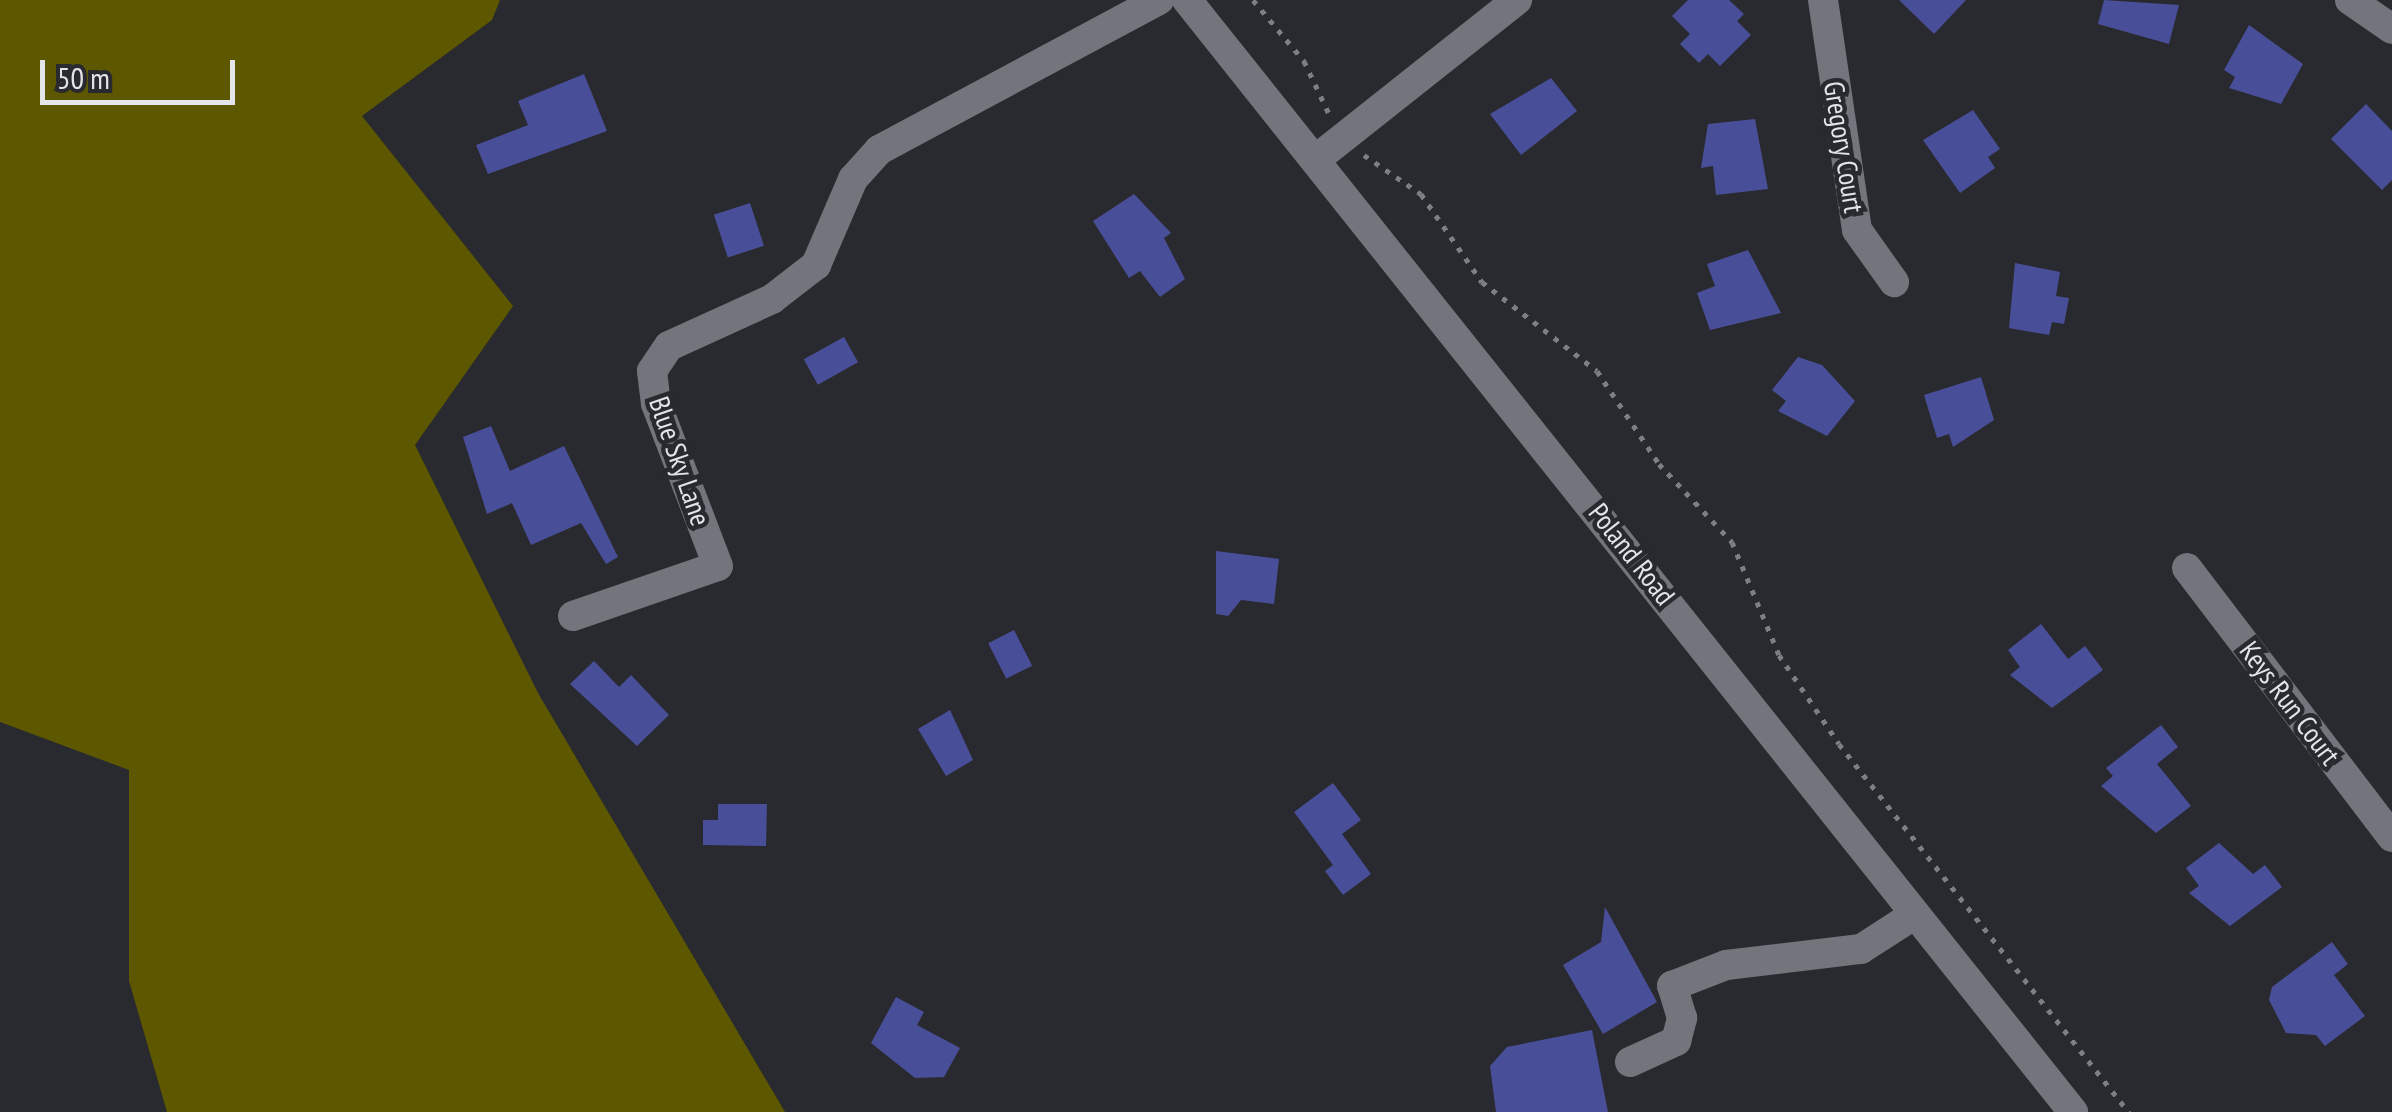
<!DOCTYPE html>
<style>
body{margin:0}
#map{position:relative;width:2392px;height:1112px;overflow:hidden;background:#292a2f;font-family:"PT Sans Narrow",sans-serif}
div>[style]{position:absolute}
[style*='--x']{left:calc(var(--x)*1px);top:calc(var(--y)*1px);width:calc(var(--w)*1px);rotate:calc(var(--a)*1deg)}
.forest>*{inset:0;background:#5d5700}
.building>*{inset:0;background:#494e98;transform-origin:0 0}
.path>*{height:5px;margin-top:-2.5px;transform-origin:0;background:repeating-linear-gradient(90deg,#7e7f83 0 5px,transparent 0 13px)}
.minor>*{height:30px;margin:-15px;padding:0 15px;transform-origin:15px;border-radius:15px;background:#74757c}
span{translate:-50% -50%;white-space:nowrap;text-align:center;line-height:1.15;-webkit-text-stroke:9px #292a2f;paint-order:stroke}
.street-label{font-size:28px;color:#e4e5e8}
.scale{position:absolute;left:40px;top:60px;width:195px;height:45px;box-sizing:border-box;border:5px solid #e4e5e8;border-top:0;padding-left:12px;font-size:30px;line-height:35px;white-space:nowrap;color:#e4e5e8;-webkit-text-stroke:8px #292a2f;paint-order:stroke}
</style>
<div id="map">
<div class="forest">
<div style="clip-path:polygon(0 0,500px 0,492px 20px,362px 116px,513px 306px,415px 445px,538px 693px,785px 1112px,167px 1112px,129px 981px,129px 770px,0 722px)"></div>
</div>
<div class="building">
<div style="clip-path:polygon(1688px 0,1729px 0,1744px 14px,1737px 21px,1751px 35px,1720px 66px,1708px 54px,1699px 63px,1680px 44px,1690px 34px,1672px 16px)"></div>
<div style="clip-path:polygon(1899px 0,1966px 0,1934px 34px)"></div>
<div style="clip-path:polygon(2104px 0,2179px 5px,2169px 44px,2098px 24px)"></div>
<div style="clip-path:polygon(2249px 25px,2303px 64px,2281px 104px,2229px 88px,2235px 77px,2224px 70px)"></div>
<div style="clip-path:polygon(584px 74px,607px 131px,488px 174px,476px 145px,528px 125px,518px 101px)"></div>
<div style="clip-path:polygon(1551px 78px,1577px 111px,1521px 155px,1490px 114px)"></div>
<div style="clip-path:polygon(2366px 104px,2392px 131px,2392px 180px,2382px 190px,2331px 139px)"></div>
<div style="clip-path:polygon(1973px 110px,2000px 149px,1988px 157px,1995px 168px,1960px 193px,1923px 140px)"></div>
<div style="clip-path:polygon(1755px 119px,1768px 189px,1716px 195px,1713px 166px,1701px 168px,1708px 124px)"></div>
<div style="clip-path:polygon(1134px 194px,1171px 233px,1164px 238px,1185px 279px,1160px 297px,1140px 271px,1129px 278px,1093px 221px)"></div>
<div style="left:750px;top:203px;width:45px;height:38px;rotate:72deg"></div>
<div style="clip-path:polygon(1748px 250px,1781px 313px,1710px 330px,1697px 293px,1715px 286px,1707px 264px)"></div>
<div style="clip-path:polygon(2015px 263px,2060px 272px,2056px 296px,2069px 298px,2064px 324px,2052px 322px,2049px 335px,2009px 328px)"></div>
<div style="left:844px;top:337px;width:29px;height:46px;rotate:61deg"></div>
<div style="clip-path:polygon(1798px 357px,1822px 365px,1855px 401px,1827px 436px,1778px 411px,1786px 401px,1772px 390px)"></div>
<div style="clip-path:polygon(1981px 377px,1994px 420px,1953px 447px,1949px 434px,1937px 438px,1924px 395px)"></div>
<div style="clip-path:polygon(491px 426px,510px 471px,564px 446px,618px 557px,606px 564px,581px 523px,531px 545px,512px 503px,487px 514px,463px 437px)"></div>
<div style="clip-path:polygon(1216px 551px,1279px 559px,1274px 604px,1241px 600px,1228px 616px,1216px 614px)"></div>
<div style="clip-path:polygon(2041px 624px,2068px 659px,2085px 646px,2103px 670px,2052px 708px,2010px 675px,2020px 667px,2008px 650px)"></div>
<div style="left:1014px;top:630px;width:40px;height:29px;rotate:63deg"></div>
<div style="clip-path:polygon(594px 661px,619px 687px,631px 675px,669px 715px,637px 746px,570px 684px)"></div>
<div style="clip-path:polygon(950px 710px,973px 760px,946px 776px,918px 729px)"></div>
<div style="clip-path:polygon(2161px 725px,2178px 747px,2157px 764px,2191px 806px,2156px 833px,2101px 786px,2113px 776px,2106px 768px)"></div>
<div style="clip-path:polygon(1333px 783px,1361px 820px,1342px 834px,1371px 874px,1343px 895px,1325px 871px,1333px 865px,1294px 812px)"></div>
<div style="clip-path:polygon(718px 804px,767px 804px,766px 846px,703px 845px,703px 820px,718px 820px)"></div>
<div style="clip-path:polygon(2219px 843px,2253px 874px,2265px 865px,2282px 887px,2230px 926px,2189px 893px,2199px 886px,2186px 868px)"></div>
<div style="clip-path:polygon(1605px 907px,1657px 1002px,1603px 1034px,1563px 965px,1601px 942px)"></div>
<div style="clip-path:polygon(2332px 942px,2348px 964px,2334px 975px,2365px 1016px,2325px 1046px,2316px 1035px,2286px 1033px,2269px 1000px,2272px 987px)"></div>
<div style="clip-path:polygon(896px 997px,924px 1012px,917px 1025px,960px 1048px,944px 1077px,915px 1078px,871px 1043px)"></div>
<div style="clip-path:polygon(1592px 1030px,1608px 1112px,1496px 1112px,1490px 1066px,1507px 1047px)"></div>
</div>
<div class="path">
<div style="--x:1253;--y:0;--w:80;--a:50.1"></div>
<div style="--x:1304;--y:61;--w:61;--a:64.7"></div>
<div style="--x:1364;--y:155;--w:69;--a:34.4"></div>
<div style="--x:1421;--y:194;--w:107;--a:55.3"></div>
<div style="--x:1482;--y:282;--w:145;--a:37.7"></div>
<div style="--x:1597;--y:371;--w:112;--a:56.3"></div>
<div style="--x:1659;--y:464;--w:107;--a:46.9"></div>
<div style="--x:1732;--y:542;--w:122;--a:67.4"></div>
<div style="--x:1779;--y:655;--w:107;--a:56"></div>
<div style="--x:1839;--y:744;--w:469;--a:51.8"></div>
</div>
<div class="minor">
<div style="--x:1187;--y:0;--w:1422;--a:51.45"></div>
<div style="--x:1823;--y:0;--w:232;--a:81.6"></div>
<div style="--x:1857;--y:230;--w:64;--a:54.6"></div>
<div style="--x:2350;--y:0;--w:51;--a:34.6"></div>
<div style="--x:1315;--y:160;--w:258;--a:-38.4"></div>
<div style="--x:2187;--y:568;--w:338;--a:52.7"></div>
<div style="--x:573;--y:616;--w:153;--a:-19"></div>
<div style="--x:718;--y:566;--w:173;--a:-110.9"></div>
<div style="--x:656;--y:404;--w:33;--a:-97"></div>
<div style="--x:652;--y:371;--w:30;--a:-56"></div>
<div style="--x:669;--y:346;--w:113;--a:-24.5"></div>
<div style="--x:772;--y:299;--w:56;--a:-37.7"></div>
<div style="--x:816;--y:265;--w:94;--a:-66.7"></div>
<div style="--x:853;--y:179;--w:39;--a:-48"></div>
<div style="--x:879;--y:150;--w:318;--a:-28.2"></div>
<div style="--x:1630;--y:1062;--w:51;--a:-24.5"></div>
<div style="--x:1676;--y:1041;--w:24;--a:-75"></div>
<div style="--x:1682;--y:1018;--w:34;--a:-107"></div>
<div style="--x:1672;--y:986;--w:58;--a:-21.3"></div>
<div style="--x:1726;--y:965;--w:136;--a:-6.8"></div>
<div style="--x:1861;--y:949;--w:63;--a:-32.7"></div>
</div>
<div class="street-label">
<span style="left:1844px;top:147px;rotate:81deg">Gregory Court</span>
<span style="left:680px;top:461px;rotate:71deg">Blue Sky Lane</span>
<span style="left:1632px;top:554px;rotate:52deg">Poland Road</span>
<span style="left:2290px;top:703px;rotate:53deg">Keys Run Court</span>
</div>
<div class="scale">50 m</div>
</div>
